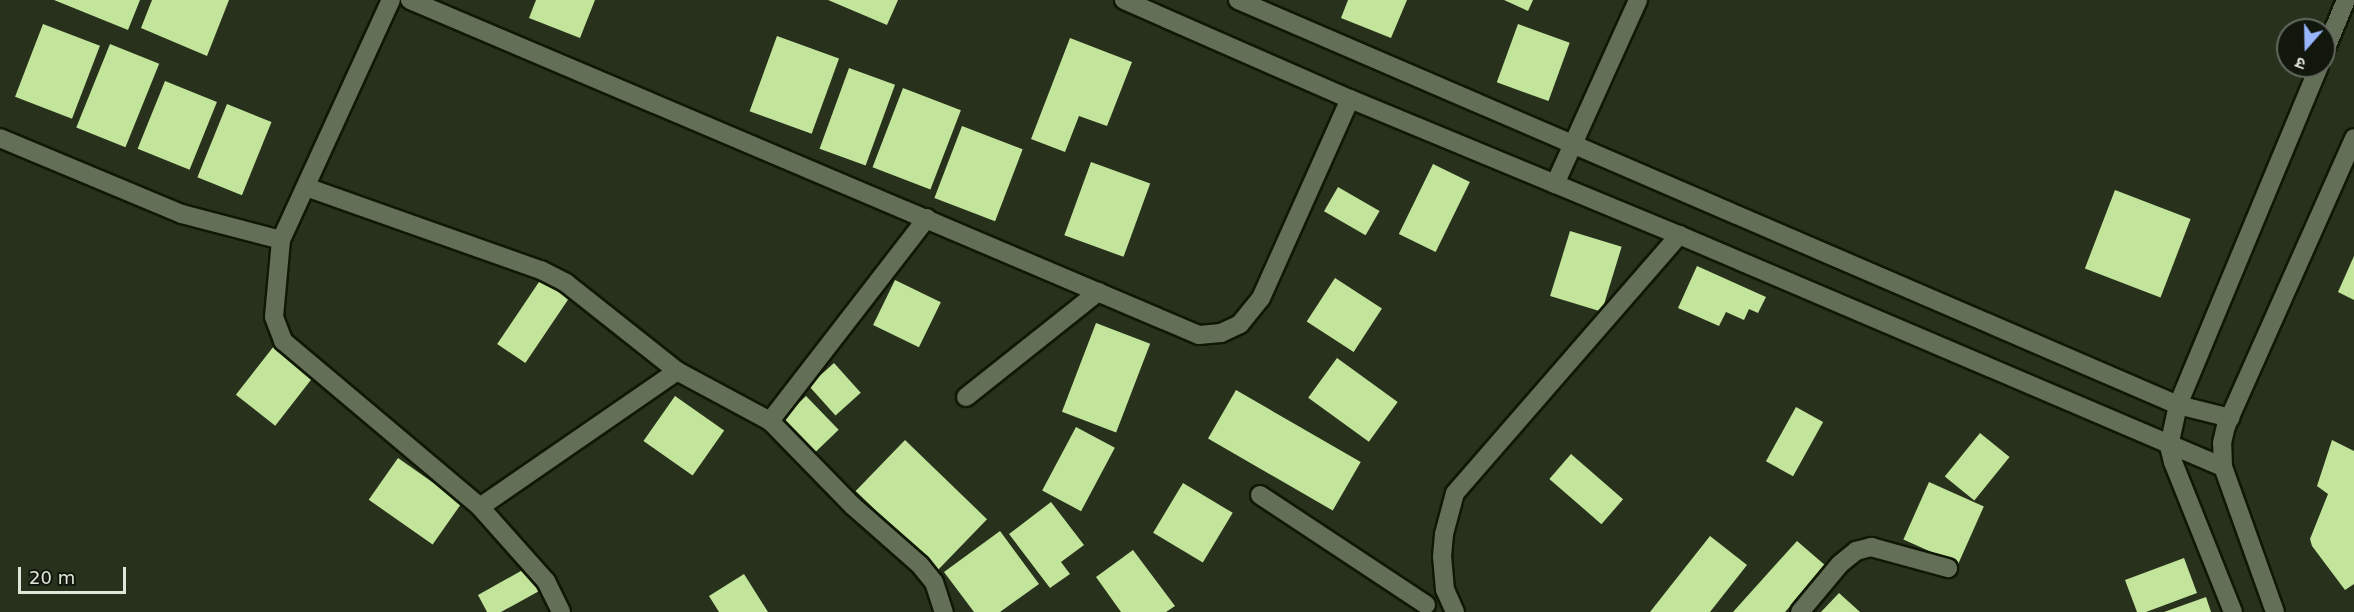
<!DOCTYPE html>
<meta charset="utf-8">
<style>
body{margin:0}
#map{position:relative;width:2354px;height:612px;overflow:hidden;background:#27311b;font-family:"DejaVu Sans","Noto Sans Devanagari",sans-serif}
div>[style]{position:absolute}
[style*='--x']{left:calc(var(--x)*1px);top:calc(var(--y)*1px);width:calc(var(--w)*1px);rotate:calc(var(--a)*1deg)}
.building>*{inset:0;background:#c3e59b;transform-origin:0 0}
.roads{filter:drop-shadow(2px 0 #101805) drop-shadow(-2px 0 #101805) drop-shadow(0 2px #101805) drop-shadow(0 -2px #101805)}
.street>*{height:18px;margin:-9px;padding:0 9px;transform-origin:9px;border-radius:9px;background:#636f57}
.secondary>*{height:18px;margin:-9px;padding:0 9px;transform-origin:9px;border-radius:9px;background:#636f57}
span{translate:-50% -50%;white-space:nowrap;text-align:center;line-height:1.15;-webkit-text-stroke:6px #12170d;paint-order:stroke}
.north{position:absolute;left:2276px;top:18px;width:60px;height:60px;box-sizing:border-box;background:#12170d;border:2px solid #646a5f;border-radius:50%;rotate:200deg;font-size:16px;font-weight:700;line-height:24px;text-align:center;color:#e0e7d9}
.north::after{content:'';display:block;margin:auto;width:21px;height:27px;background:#97b6fd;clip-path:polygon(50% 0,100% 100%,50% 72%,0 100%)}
.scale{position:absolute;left:18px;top:567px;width:108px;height:27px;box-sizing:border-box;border:3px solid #e0e7d9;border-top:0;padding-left:8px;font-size:18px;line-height:21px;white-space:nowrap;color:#e0e7d9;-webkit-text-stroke:4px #12170d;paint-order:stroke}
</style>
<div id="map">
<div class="building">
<div style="clip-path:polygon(54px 0,140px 0,128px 30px)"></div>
<div style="clip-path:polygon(152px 0,229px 0,207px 56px,141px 28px)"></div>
<div style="clip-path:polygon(536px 0,595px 0,580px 38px,529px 18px)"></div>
<div style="clip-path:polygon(828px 0,898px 0,887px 25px)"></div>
<div style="clip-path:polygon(1348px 0,1407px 0,1391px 38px,1341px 18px)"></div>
<div style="clip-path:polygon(1504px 0,1533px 0,1528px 11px)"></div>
<div style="left:43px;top:24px;width:61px;height:78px;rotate:21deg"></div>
<div style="left:1518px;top:24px;width:55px;height:62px;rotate:20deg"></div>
<div style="left:777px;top:36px;width:66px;height:80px;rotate:20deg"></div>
<div style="clip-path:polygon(1070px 38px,1132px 62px,1107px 126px,1079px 116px,1065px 152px,1031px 139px)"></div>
<div style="left:110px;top:44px;width:53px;height:90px;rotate:22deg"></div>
<div style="left:849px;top:68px;width:49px;height:86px;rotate:20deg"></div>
<div style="left:165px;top:81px;width:56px;height:73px;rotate:22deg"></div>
<div style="left:903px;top:88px;width:62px;height:85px;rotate:21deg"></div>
<div style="left:227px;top:104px;width:48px;height:79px;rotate:22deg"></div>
<div style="left:962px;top:126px;width:65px;height:77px;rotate:21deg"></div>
<div style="left:1091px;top:162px;width:63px;height:78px;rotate:20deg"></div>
<div style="left:1433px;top:164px;width:41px;height:78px;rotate:26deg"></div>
<div style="left:1338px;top:187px;width:48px;height:28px;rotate:30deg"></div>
<div style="left:2115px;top:190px;width:81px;height:84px;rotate:21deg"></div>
<div style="left:1570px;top:231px;width:54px;height:68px;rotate:17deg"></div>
<div style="clip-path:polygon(2354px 256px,2354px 300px,2338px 292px)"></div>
<div style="clip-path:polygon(1697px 266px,1766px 297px,1758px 313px,1749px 309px,1744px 320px,1726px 312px,1719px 326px,1678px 308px)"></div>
<div style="left:543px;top:276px;width:34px;height:82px;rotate:34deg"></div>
<div style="left:1335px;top:278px;width:56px;height:52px;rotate:33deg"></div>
<div style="left:895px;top:280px;width:51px;height:50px;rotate:26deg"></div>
<div style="left:1096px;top:323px;width:58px;height:95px;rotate:21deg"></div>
<div style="left:274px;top:346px;width:50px;height:62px;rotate:38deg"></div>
<div style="left:1337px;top:358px;width:75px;height:49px;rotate:36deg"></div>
<div style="left:834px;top:363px;width:40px;height:34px;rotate:48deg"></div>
<div style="left:1236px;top:390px;width:144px;height:56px;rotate:30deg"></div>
<div style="left:675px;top:396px;width:60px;height:55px;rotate:35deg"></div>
<div style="left:806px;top:396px;width:47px;height:35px;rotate:46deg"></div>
<div style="left:1796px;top:407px;width:31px;height:62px;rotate:29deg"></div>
<div style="left:1076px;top:427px;width:44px;height:72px;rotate:28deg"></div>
<div style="left:1980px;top:433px;width:38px;height:56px;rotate:39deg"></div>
<div style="left:905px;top:440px;width:114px;height:71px;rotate:44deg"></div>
<div style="clip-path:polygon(2332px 440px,2354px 451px,2354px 584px,2345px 590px,2312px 546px,2310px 539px,2328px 494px,2317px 486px)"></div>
<div style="left:1571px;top:454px;width:69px;height:33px;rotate:41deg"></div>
<div style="left:398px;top:458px;width:78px;height:51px;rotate:35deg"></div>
<div style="left:1929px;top:482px;width:60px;height:63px;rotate:24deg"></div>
<div style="left:1183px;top:483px;width:58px;height:58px;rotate:31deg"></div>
<div style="clip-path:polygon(1051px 502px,1084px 545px,1061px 562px,1070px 574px,1050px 588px,1009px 534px)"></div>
<div style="clip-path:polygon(1000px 531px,1039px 584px,1000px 612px,974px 612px,944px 572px)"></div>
<div style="clip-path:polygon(1710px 536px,1747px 565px,1710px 612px,1650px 612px)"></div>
<div style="clip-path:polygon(1797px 541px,1826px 566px,1785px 612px,1733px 612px)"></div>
<div style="clip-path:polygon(1133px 550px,1175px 606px,1166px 612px,1121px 612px,1096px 577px)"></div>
<div style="clip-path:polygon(2184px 558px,2197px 593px,2146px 612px,2137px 612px,2125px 580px)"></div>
<div style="clip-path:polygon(528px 567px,541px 590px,501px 612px,487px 612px,478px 595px)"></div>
<div style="clip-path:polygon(744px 574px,768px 612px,719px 612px,709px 596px)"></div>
<div style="clip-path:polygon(1839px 593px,1860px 612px,1821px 612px)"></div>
<div style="clip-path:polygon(2206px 597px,2211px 612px,2164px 612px)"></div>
</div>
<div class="roads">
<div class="street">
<div style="--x:410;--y:0;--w:857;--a:23.01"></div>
<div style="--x:1199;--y:335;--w:22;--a:-5"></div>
<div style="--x:1221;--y:333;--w:21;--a:-25"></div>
<div style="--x:1240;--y:324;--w:33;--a:-51"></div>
<div style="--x:1261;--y:298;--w:218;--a:-65.9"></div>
<div style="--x:0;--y:138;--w:197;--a:22.7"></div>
<div style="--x:182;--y:214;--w:102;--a:14.7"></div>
<div style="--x:281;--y:240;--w:264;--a:-65.4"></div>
<div style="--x:1555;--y:184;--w:202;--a:-65.7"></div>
<div style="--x:306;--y:187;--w:249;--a:19.5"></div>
<div style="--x:541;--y:270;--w:28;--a:27"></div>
<div style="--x:566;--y:283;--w:142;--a:38.4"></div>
<div style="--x:677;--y:371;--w:106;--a:28.3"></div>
<div style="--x:927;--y:218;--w:257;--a:127.7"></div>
<div style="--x:770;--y:421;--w:119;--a:45.7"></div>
<div style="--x:853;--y:506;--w:89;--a:41.4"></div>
<div style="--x:920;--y:565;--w:22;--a:51"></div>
<div style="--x:934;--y:582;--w:32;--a:72"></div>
<div style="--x:281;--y:240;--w:77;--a:95.2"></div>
<div style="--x:274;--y:317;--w:26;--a:69"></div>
<div style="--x:283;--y:341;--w:258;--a:40.1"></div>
<div style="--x:480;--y:507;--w:99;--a:48.3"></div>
<div style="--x:546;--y:581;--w:34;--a:64"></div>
<div style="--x:966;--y:397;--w:169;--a:-38.5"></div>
<div style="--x:1260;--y:495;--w:199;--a:33.5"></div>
<div style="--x:480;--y:507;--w:239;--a:-34.6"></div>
<div style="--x:1455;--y:612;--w:24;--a:-114"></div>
<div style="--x:1445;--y:590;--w:33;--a:-95"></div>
<div style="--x:1442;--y:557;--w:23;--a:-85"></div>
<div style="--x:1444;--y:534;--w:42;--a:-75"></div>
<div style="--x:1455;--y:493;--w:342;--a:-49"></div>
<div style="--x:1800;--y:612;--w:62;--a:-50.2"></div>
<div style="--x:1840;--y:564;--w:21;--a:-39"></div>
<div style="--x:1856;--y:551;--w:16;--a:-15"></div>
<div style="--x:1871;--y:547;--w:80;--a:15.3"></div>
</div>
<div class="secondary">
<div style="--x:1124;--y:0;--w:247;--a:23.7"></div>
<div style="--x:1350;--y:99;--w:356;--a:22.5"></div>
<div style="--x:1679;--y:235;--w:591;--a:23.1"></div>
<div style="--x:1238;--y:0;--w:1024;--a:23.31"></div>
<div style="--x:2178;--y:405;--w:54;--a:14"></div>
<div style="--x:2324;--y:53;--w:57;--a:-67.5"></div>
<div style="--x:2233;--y:612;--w:162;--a:-111.8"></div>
<div style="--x:2173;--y:462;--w:16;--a:-104"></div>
<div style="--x:2169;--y:446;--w:42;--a:-77.6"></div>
<div style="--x:2178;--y:405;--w:367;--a:-67.4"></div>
<div style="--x:2275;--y:612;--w:154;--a:-109.7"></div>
<div style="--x:2223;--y:467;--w:24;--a:-92"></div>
<div style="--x:2222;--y:443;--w:17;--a:-77"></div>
<div style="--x:2226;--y:426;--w:315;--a:-66"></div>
</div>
</div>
<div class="north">उ</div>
<div class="scale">20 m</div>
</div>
